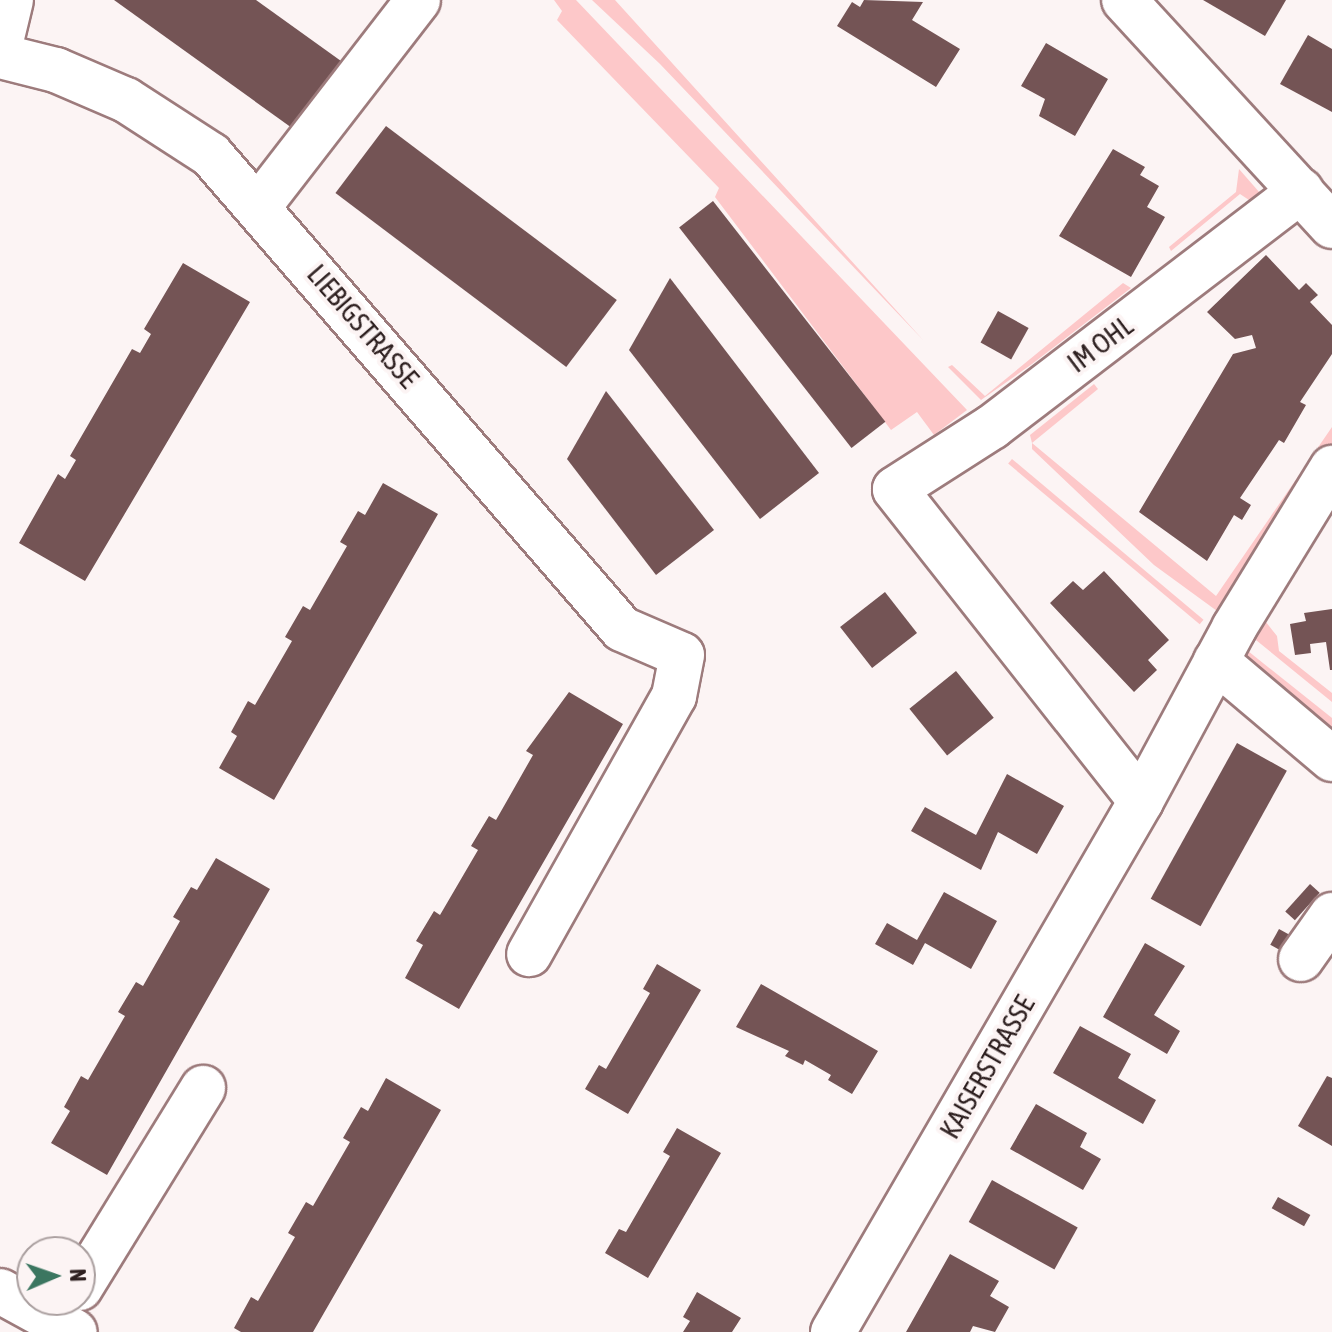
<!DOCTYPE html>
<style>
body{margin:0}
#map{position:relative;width:1332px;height:1332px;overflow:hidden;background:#fcf4f4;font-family:"Asap Condensed",sans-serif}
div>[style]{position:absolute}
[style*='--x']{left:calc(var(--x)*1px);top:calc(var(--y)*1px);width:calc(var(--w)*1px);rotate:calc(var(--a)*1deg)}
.green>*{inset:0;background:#fdc8c9;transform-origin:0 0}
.building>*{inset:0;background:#745455;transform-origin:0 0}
.roads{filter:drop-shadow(2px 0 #9d7b7c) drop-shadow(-2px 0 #9d7b7c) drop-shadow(0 2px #9d7b7c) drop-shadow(0 -2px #9d7b7c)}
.minor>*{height:44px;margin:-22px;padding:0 22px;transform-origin:22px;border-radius:22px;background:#fff}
span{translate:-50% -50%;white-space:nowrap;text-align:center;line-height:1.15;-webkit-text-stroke:8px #fcf4f4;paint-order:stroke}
.street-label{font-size:28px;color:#2e2020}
.north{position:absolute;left:16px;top:1236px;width:80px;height:80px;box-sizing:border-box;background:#fcf4f4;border:2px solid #aa9f9f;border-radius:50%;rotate:88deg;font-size:22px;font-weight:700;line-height:32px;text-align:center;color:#2e2020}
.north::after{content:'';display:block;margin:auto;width:28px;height:36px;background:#3b7660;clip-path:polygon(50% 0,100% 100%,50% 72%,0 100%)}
</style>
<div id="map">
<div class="green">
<div style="clip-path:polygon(554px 0,576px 0,967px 410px,934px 435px,917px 412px,891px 430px,715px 197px,719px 188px,557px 20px,562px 11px)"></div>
<div style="clip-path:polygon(592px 0,615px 0,924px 341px,660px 64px)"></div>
<div style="clip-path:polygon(1239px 169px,1260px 193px,1255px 204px,1240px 194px,1171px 251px,1169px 247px,1236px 192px)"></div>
<div style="clip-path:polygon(1123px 283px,1131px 288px,1032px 364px,981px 400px,948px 367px,952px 365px,985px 396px)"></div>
<div style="clip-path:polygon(1094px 384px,1098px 389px,1032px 443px,1030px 435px)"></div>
<div style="clip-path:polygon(1332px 427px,1332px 452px,1228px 619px,1154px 565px,1032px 449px,1032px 443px,1216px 596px)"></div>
<div style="left:1012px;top:459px;width:250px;height:6px;rotate:40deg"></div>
<div style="clip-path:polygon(1262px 617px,1277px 636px,1279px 651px,1332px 693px,1332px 702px,1251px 636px)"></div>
<div style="clip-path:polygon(1243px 647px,1332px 718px,1332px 732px,1237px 653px)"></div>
</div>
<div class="building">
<div style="clip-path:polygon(114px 0,256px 0,341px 61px,292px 128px)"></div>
<div style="clip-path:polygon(864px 0,923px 2px,912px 20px,960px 49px,936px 87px,837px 26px,852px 2px,860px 7px)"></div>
<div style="clip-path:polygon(1203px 0,1286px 0,1265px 36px)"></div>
<div style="clip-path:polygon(1308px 35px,1332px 49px,1332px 112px,1280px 84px)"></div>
<div style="clip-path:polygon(1046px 43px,1108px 79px,1075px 136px,1039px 116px,1045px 99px,1021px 86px)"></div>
<div style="left:386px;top:126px;width:289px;height:84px;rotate:37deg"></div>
<div style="clip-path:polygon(1113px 149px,1145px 167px,1140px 175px,1159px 186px,1147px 207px,1165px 217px,1131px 277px,1059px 236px)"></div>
<div style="left:713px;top:201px;width:280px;height:43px;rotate:52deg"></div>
<div style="clip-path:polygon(1266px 255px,1299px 290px,1306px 283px,1318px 295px,1310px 302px,1332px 325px,1332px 354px,1300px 402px,1306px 405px,1284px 443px,1279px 440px,1240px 498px,1251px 505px,1242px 520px,1234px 515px,1207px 561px,1139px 512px,1233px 354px,1256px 348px,1252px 335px,1235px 339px,1207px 312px)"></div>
<div style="clip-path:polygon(183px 263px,250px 302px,85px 581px,19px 543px,58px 474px,65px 479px,76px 460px,70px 456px,132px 349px,140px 353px,151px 334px,144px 329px)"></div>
<div style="clip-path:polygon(670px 278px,819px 473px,760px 519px,629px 350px)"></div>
<div style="left:998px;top:311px;width:35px;height:36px;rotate:29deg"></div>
<div style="clip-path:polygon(606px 391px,714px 530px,656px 575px,567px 459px)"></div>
<div style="clip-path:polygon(383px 483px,438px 514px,274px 800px,219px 768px,237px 736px,231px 732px,248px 701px,255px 705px,292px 641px,285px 637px,303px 606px,310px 610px,347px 546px,340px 542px,358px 511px,365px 515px)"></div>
<div style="clip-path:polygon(1104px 571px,1169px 640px,1148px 660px,1157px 670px,1134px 692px,1050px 603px,1073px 581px,1083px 590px)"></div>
<div style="left:885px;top:592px;width:52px;height:57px;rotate:52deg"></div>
<div style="clip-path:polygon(1332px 609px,1332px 670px,1330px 670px,1326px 642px,1310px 644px,1311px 653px,1295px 655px,1290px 624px,1306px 621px,1304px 613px)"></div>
<div style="left:956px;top:671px;width:60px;height:60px;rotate:51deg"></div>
<div style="clip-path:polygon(569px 692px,623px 724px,459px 1009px,405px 978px,423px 945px,416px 941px,434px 911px,440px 915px,478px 850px,471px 846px,489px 816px,496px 820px,533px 755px,526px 751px)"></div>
<div style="left:1237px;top:743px;width:57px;height:178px;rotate:29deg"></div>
<div style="clip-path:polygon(1007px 774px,1064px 806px,1037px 854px,998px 832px,981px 870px,911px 831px,925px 807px,976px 835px)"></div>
<div style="clip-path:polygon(216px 858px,270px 889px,107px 1175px,51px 1143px,70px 1111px,64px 1107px,81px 1076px,88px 1080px,125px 1016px,118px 1012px,136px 982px,143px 986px,180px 921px,173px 917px,191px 887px,197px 890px)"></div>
<div style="left:1310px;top:884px;width:13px;height:37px;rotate:42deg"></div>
<div style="clip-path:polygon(944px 892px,997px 921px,971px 969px,925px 943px,913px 965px,875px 944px,887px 923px,917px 940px)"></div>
<div style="left:1279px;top:929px;width:13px;height:18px;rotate:29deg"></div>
<div style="clip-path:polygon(1145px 943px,1185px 966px,1154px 1015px,1180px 1031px,1167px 1054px,1103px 1017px)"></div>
<div style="clip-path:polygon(657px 964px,701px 990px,628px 1114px,585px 1089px,599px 1065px,606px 1069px,650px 993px,643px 989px)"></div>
<div style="clip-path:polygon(761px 984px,878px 1051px,852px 1094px,828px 1080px,831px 1075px,805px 1060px,803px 1065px,785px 1056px,789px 1051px,736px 1027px)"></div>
<div style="clip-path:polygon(1080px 1026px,1131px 1054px,1118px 1078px,1156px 1100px,1143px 1124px,1053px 1073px)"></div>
<div style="clip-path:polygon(1327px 1076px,1332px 1078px,1332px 1146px,1298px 1126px)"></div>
<div style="clip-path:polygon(386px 1078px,441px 1110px,313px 1332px,241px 1332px,234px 1328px,251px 1297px,258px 1301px,295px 1237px,288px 1233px,306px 1202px,313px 1206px,350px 1142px,343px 1138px,361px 1107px,368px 1111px)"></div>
<div style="clip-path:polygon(1036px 1104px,1087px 1133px,1080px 1147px,1101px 1159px,1083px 1190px,1010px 1149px)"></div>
<div style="clip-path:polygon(677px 1128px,721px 1153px,648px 1278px,605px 1253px,619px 1229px,626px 1232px,670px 1156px,663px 1152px)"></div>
<div style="left:992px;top:1180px;width:98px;height:48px;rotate:29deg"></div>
<div style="left:1278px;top:1197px;width:37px;height:13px;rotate:29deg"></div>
<div style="clip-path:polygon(950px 1254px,999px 1281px,990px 1296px,1009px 1307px,995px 1332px,973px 1326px,970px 1332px,906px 1332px)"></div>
<div style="clip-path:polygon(697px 1292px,741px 1318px,732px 1332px,683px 1332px,690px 1321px,683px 1317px)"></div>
</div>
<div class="roads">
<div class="minor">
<div style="--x:1124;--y:0;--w:307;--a:47.4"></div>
<div style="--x:0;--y:46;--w:47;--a:-76.6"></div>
<div style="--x:0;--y:56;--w:58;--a:14"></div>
<div style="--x:56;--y:70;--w:76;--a:23.2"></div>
<div style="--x:126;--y:100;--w:101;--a:32.9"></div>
<div style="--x:211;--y:155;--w:627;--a:49.07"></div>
<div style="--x:622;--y:629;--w:65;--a:23.4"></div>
<div style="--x:682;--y:655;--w:42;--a:101"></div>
<div style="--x:674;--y:696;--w:296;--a:119.3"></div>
<div style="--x:259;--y:206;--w:260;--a:-52.3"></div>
<div style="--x:1216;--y:661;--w:152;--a:40.2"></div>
<div style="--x:1141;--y:801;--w:397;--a:-128.3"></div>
<div style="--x:895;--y:489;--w:115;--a:-32.6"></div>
<div style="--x:992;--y:427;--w:389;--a:-37.4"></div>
<div style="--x:1301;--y:959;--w:54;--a:-54.8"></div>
<div style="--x:80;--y:1288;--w:235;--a:-58.4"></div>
<div style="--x:0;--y:1291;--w:85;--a:28.7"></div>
<div style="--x:833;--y:1332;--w:614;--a:-59.88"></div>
<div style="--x:1141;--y:801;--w:196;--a:-61.7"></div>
<div style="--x:1234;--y:628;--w:188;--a:-58.5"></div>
</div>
</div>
<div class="street-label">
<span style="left:363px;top:326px;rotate:49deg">LIEBIGSTRASSE</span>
<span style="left:1100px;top:344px;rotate:-37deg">IM OHL</span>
<span style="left:987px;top:1067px;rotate:-60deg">KAISERSTRASSE</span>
</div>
<div class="north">N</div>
</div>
